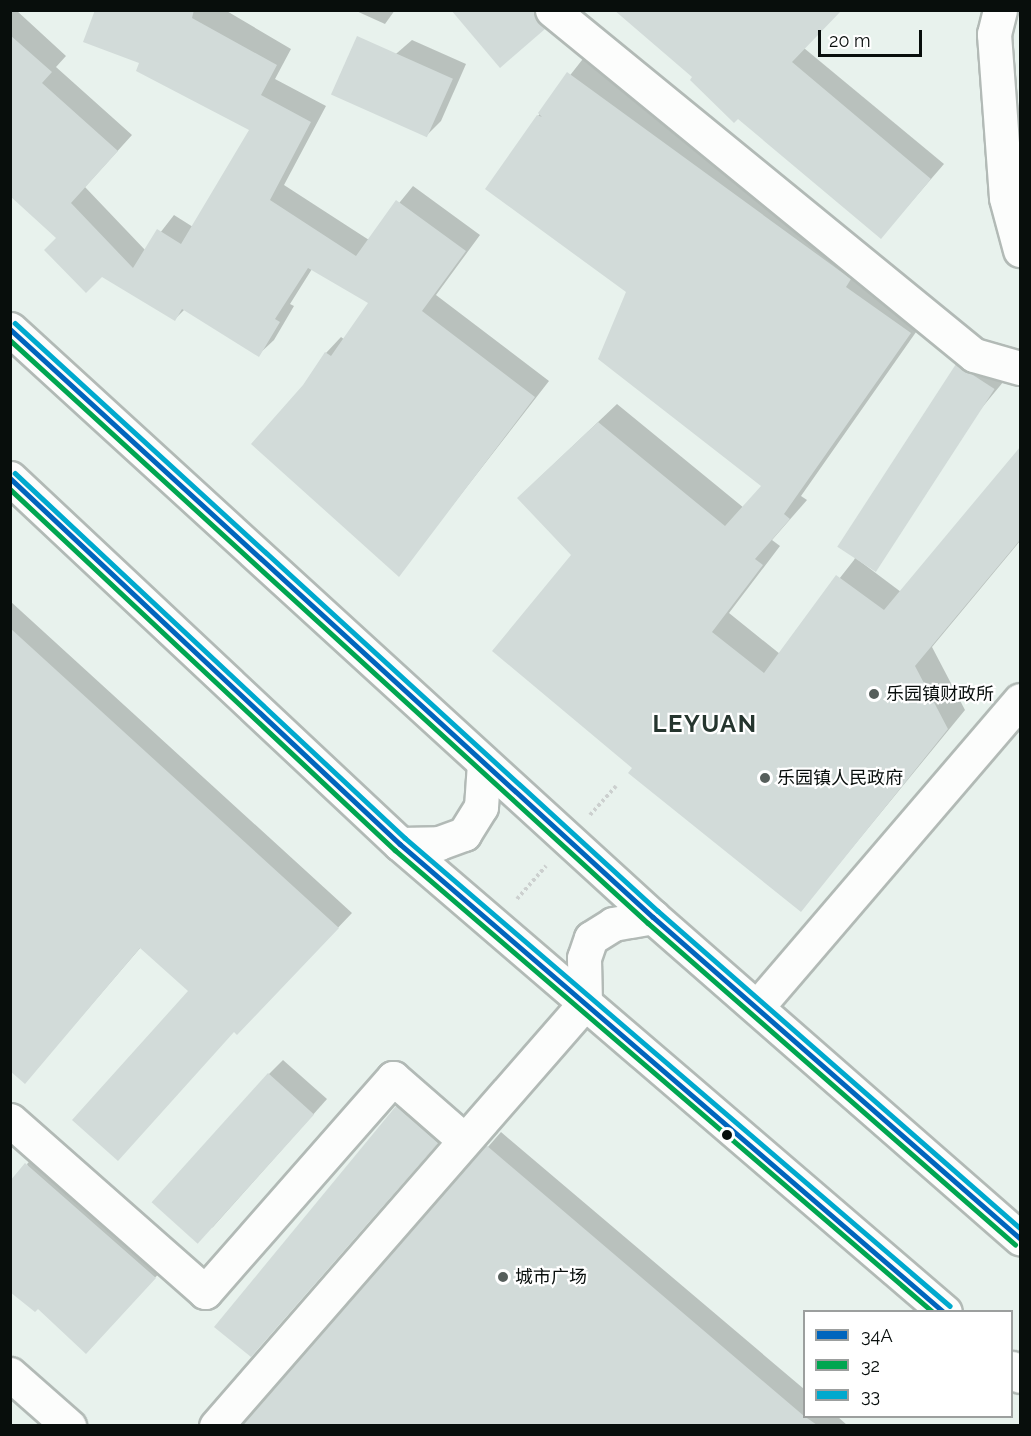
<!DOCTYPE html>
<meta charset="utf-8">
<style>
body{margin:0}
#map{position:relative;width:1031px;height:1436px;overflow:hidden;background:#e8f2ed;font-family:Raleway,"Noto Sans SC",sans-serif}
div>[style]{position:absolute}
[style*='--x']{left:calc(var(--x)*1px);top:calc(var(--y)*1px);width:calc(var(--w)*1px);rotate:calc(var(--a)*1deg)}
.shadow>*{inset:0;background:#0003}
.building>*{inset:0;background:#d2dbd9;transform-origin:0 0}
.path>*{height:4px;margin-top:-2px;transform-origin:0;background:repeating-linear-gradient(90deg,#ccd0cf 0 3px,transparent 0 6px)}
.roads{filter:drop-shadow(2px 0 #b2bab6) drop-shadow(-2px 0 #b2bab6) drop-shadow(0 2px #b2bab6) drop-shadow(0 -2px #b2bab6)}
.minor>*{height:33px;margin:-16.5px;padding:0 16.5px;transform-origin:16.5px;border-radius:16.5px;background:#fcfdfc}
.major>*{height:33px;margin:-16.5px;padding:0 16.5px;transform-origin:16.5px;border-radius:16.5px;background:#fcfdfc}
.bus-1>*{height:4.5px;margin:-2.25px;padding:0 2.25px;transform-origin:2.25px;border-radius:2.25px;background:#0065bd}
.bus-2>*{height:4.5px;margin:-2.25px;padding:0 2.25px;transform-origin:2.25px;border-radius:2.25px;background:#00a651}
.bus-3>*{height:4.5px;margin:-2.25px;padding:0 2.25px;transform-origin:2.25px;border-radius:2.25px;background:#00a9ce}
.dots>*{width:16px;height:16px;translate:-50% -50%;box-sizing:border-box;border:3px solid #fff;border-radius:50%}
span{translate:-50% -50%;white-space:nowrap;text-align:center;line-height:1.15;-webkit-text-stroke:4.5px #fff;paint-order:stroke}
.poi-label{font-size:18px;color:#080e0c}
.left{translate:0 -50%;text-align:left}
.district-label{font-size:24px;color:#25352e;font-weight:700;letter-spacing:1.5px}
.frame{position:absolute;inset:0;border:12px solid #080e0c;pointer-events:none}
.legend{position:absolute;left:803px;top:1310px;width:210px;height:108px;box-sizing:border-box;background:#fff;border:2px solid #9c9f9e;margin:0;padding:8px 10px;list-style:none;font-size:18px;color:#080e0c}
.legend li{display:flex;align-items:center;gap:12px;height:30px}
.legend b{width:30px;border:2px solid #9c9f9e}
.scale{position:absolute;left:818px;top:30px;width:104px;height:27px;box-sizing:border-box;border:3px solid #080e0c;border-top:0;padding-left:8px;font-size:18px;line-height:21px;white-space:nowrap;color:#080e0c;-webkit-text-stroke:4px #fff;paint-order:stroke}
</style>
<div id="map">
<div class="shadow">
<div style="clip-path:polygon(10px 10px,16px 10px,66px 56px,56px 67px,132px 135px,85px 187px,146px 251px,174px 215px,193px 227px,251px 129px,141px 62px,97px 10px,225px 10px,291px 49px,275px 79px,326px 106px,284px 185px,369px 240px,413px 186px,480px 235px,436px 295px,549px 381px,399px 574px,305px 386px,326px 353px,341px 337px,345px 340px,370px 303px,312px 269px,290px 304px,294px 306px,274px 340px,258px 355px,185px 309px,175px 319px,58px 238px,10px 195px)"></div>
<div style="clip-path:polygon(354px 10px,395px 10px,385px 24px)"></div>
<div style="clip-path:polygon(758px 10px,944px 164px,881px 237px)"></div>
<div style="clip-path:polygon(412px 40px,466px 64px,441px 121px,427px 135px,359px 86px)"></div>
<div style="clip-path:polygon(586px 55px,928px 315px,801px 496px,807px 500px,772px 540px,780px 546px,729px 613px,780px 654px,854px 560px,957px 365px,981px 341px,1018px 364px,857px 559px,901px 592px,1020px 450px,1020px 541px,932px 647px,965px 710px,801px 910px,634px 767px,573px 555px,537px 480px,617px 404px,744px 508px,763px 486px,628px 291px,538px 116px)"></div>
<div style="clip-path:polygon(10px 601px,352px 913px,251px 1019px,190px 991px,141px 947px,25px 1082px,10px 829px)"></div>
<div style="clip-path:polygon(283px 1060px,327px 1099px,212px 1228px,269px 1074px)"></div>
<div style="clip-path:polygon(411px 1093px,451px 1128px,251px 1355px,397px 1107px)"></div>
<div style="clip-path:polygon(501px 1132px,804px 1389px,804px 1416px,837px 1416px,848px 1426px,245px 1426px)"></div>
<div style="clip-path:polygon(36px 1155px,164px 1268px,95px 1343px,27px 1164px)"></div>
</div>
<div class="building">
<div style="clip-path:polygon(95px 10px,194px 10px,192px 18px,277px 65px,261px 95px,311px 122px,270px 200px,356px 256px,396px 200px,466px 251px,422px 311px,535px 397px,399px 577px,251px 444px,303px 385px,325px 352px,331px 356px,368px 303px,308px 268px,275px 319px,280px 322px,259px 357px,182px 309px,175px 321px,102px 277px,86px 293px,44px 250px,56px 238px,10px 196px,10px 35px,52px 72px,42px 83px,118px 151px,71px 203px,133px 268px,157px 229px,181px 244px,249px 130px,136px 71px,139px 63px,83px 42px)"></div>
<div style="clip-path:polygon(451px 10px,534px 10px,545px 29px,500px 68px)"></div>
<div style="clip-path:polygon(614px 10px,842px 10px,792px 62px,931px 179px,881px 239px,738px 119px,734px 123px,690px 80px,692px 77px)"></div>
<div style="left:357px;top:36px;width:105px;height:64px;rotate:24deg"></div>
<div style="clip-path:polygon(567px 72px,851px 279px,846px 287px,911px 333px,784px 514px,790px 519px,755px 559px,763px 565px,712px 632px,764px 673px,836px 575px,884px 610px,1020px 447px,1020px 540px,915px 666px,948px 729px,801px 912px,628px 773px,632px 768px,492px 651px,571px 555px,517px 498px,598px 422px,725px 526px,761px 486px,598px 359px,626px 292px,485px 189px,537px 115px,542px 117px,538px 113px)"></div>
<div style="left:956px;top:364px;width:46px;height:218px;rotate:33deg"></div>
<div style="clip-path:polygon(10px 628px,339px 928px,237px 1035px,234px 1032px,118px 1161px,72px 1120px,188px 991px,140px 948px,25px 1084px,10px 1071px)"></div>
<div style="left:268px;top:1073px;width:62px;height:174px;rotate:42deg"></div>
<div style="clip-path:polygon(396px 1106px,438px 1143px,251px 1357px,214px 1327px)"></div>
<div style="clip-path:polygon(486px 1145px,804px 1416px,817px 1425px,241px 1425px)"></div>
<div style="clip-path:polygon(25px 1163px,156px 1278px,86px 1354px,38px 1309px,35px 1312px,10px 1292px,10px 1181px)"></div>
</div>
<div class="path">
<div style="--x:590;--y:815;--w:39;--a:-48"></div>
<div style="--x:517;--y:899;--w:44;--a:-48.7"></div>
</div>
<div class="roads">
<div class="minor">
<div style="--x:552;--y:10;--w:545;--a:39.27"></div>
<div style="--x:974;--y:355;--w:48;--a:15.8"></div>
<div style="--x:1000;--y:10;--w:25;--a:104"></div>
<div style="--x:994;--y:34;--w:164;--a:85.8"></div>
<div style="--x:1006;--y:198;--w:54;--a:74.9"></div>
<div style="--x:757;--y:1007;--w:404;--a:-49.4"></div>
<div style="--x:10;--y:1120;--w:260;--a:41.4"></div>
<div style="--x:205;--y:1292;--w:285;--a:-48.7"></div>
<div style="--x:393;--y:1078;--w:94;--a:41.1"></div>
<div style="--x:10;--y:1374;--w:79;--a:41.4"></div>
<div style="--x:216;--y:1426;--w:561;--a:-48.9"></div>
</div>
<div class="major">
<div style="--x:10;--y:329;--w:871;--a:42.44"></div>
<div style="--x:653;--y:917;--w:488;--a:41.2"></div>
<div style="--x:10;--y:478;--w:535;--a:43.18"></div>
<div style="--x:400;--y:844;--w:718;--a:40.65"></div>
<div style="--x:400;--y:844;--w:39;--a:-1"></div>
<div style="--x:439;--y:843;--w:27;--a:-20"></div>
<div style="--x:464;--y:834;--w:32;--a:-58"></div>
<div style="--x:481;--y:807;--w:44;--a:-86.1"></div>
<div style="--x:585;--y:1003;--w:45;--a:-91.3"></div>
<div style="--x:584;--y:958;--w:21;--a:-71"></div>
<div style="--x:591;--y:938;--w:26;--a:-32"></div>
<div style="--x:613;--y:924;--w:41;--a:-9.9"></div>
<div style="--x:1012;--y:1368;--w:11;--a:45"></div>
</div>
</div>
<div class="bus-1">
<div style="--x:10;--y:329;--w:871;--a:42.44"></div>
<div style="--x:653;--y:917;--w:488;--a:41.2"></div>
<div style="--x:10;--y:478;--w:535;--a:43.18"></div>
<div style="--x:400;--y:844;--w:718;--a:40.71"></div>
</div>
<div class="bus-2">
<div style="--x:10;--y:340;--w:864;--a:42.42"></div>
<div style="--x:648;--y:923;--w:488;--a:41.2"></div>
<div style="--x:10;--y:489;--w:528;--a:43.16"></div>
<div style="--x:395;--y:850;--w:709;--a:40.65"></div>
</div>
<div class="bus-3">
<div style="--x:15;--y:323;--w:871;--a:42.44"></div>
<div style="--x:658;--y:911;--w:481;--a:41.2"></div>
<div style="--x:15;--y:473;--w:534;--a:43.1"></div>
<div style="--x:405;--y:838;--w:718;--a:40.65"></div>
</div>
<div class="dots">
<div style="left:874px;top:694px;background:#565e5b"></div>
<div style="left:765px;top:778px;background:#565e5b"></div>
<div style="left:727px;top:1135px;background:#080e0c"></div>
<div style="left:503px;top:1277px;background:#565e5b"></div>
</div>
<div class="poi-label">
<span class="left" style="left:886px;top:694px">乐园镇财政所</span>
<span class="left" style="left:777px;top:778px">乐园镇人民政府</span>
<span class="left" style="left:515px;top:1277px">城市广场</span>
</div>
<div class="district-label">
<span style="left:705px;top:724px">LEYUAN</span>
</div>
<div class="frame"></div>
<ul class="legend">
<li><b style="height:8px;background:#0065bd"></b>34A</li>
<li><b style="height:8px;background:#00a651"></b>32</li>
<li><b style="height:8px;background:#00a9ce"></b>33</li>
</ul>
<div class="scale">20 m</div>
</div>
